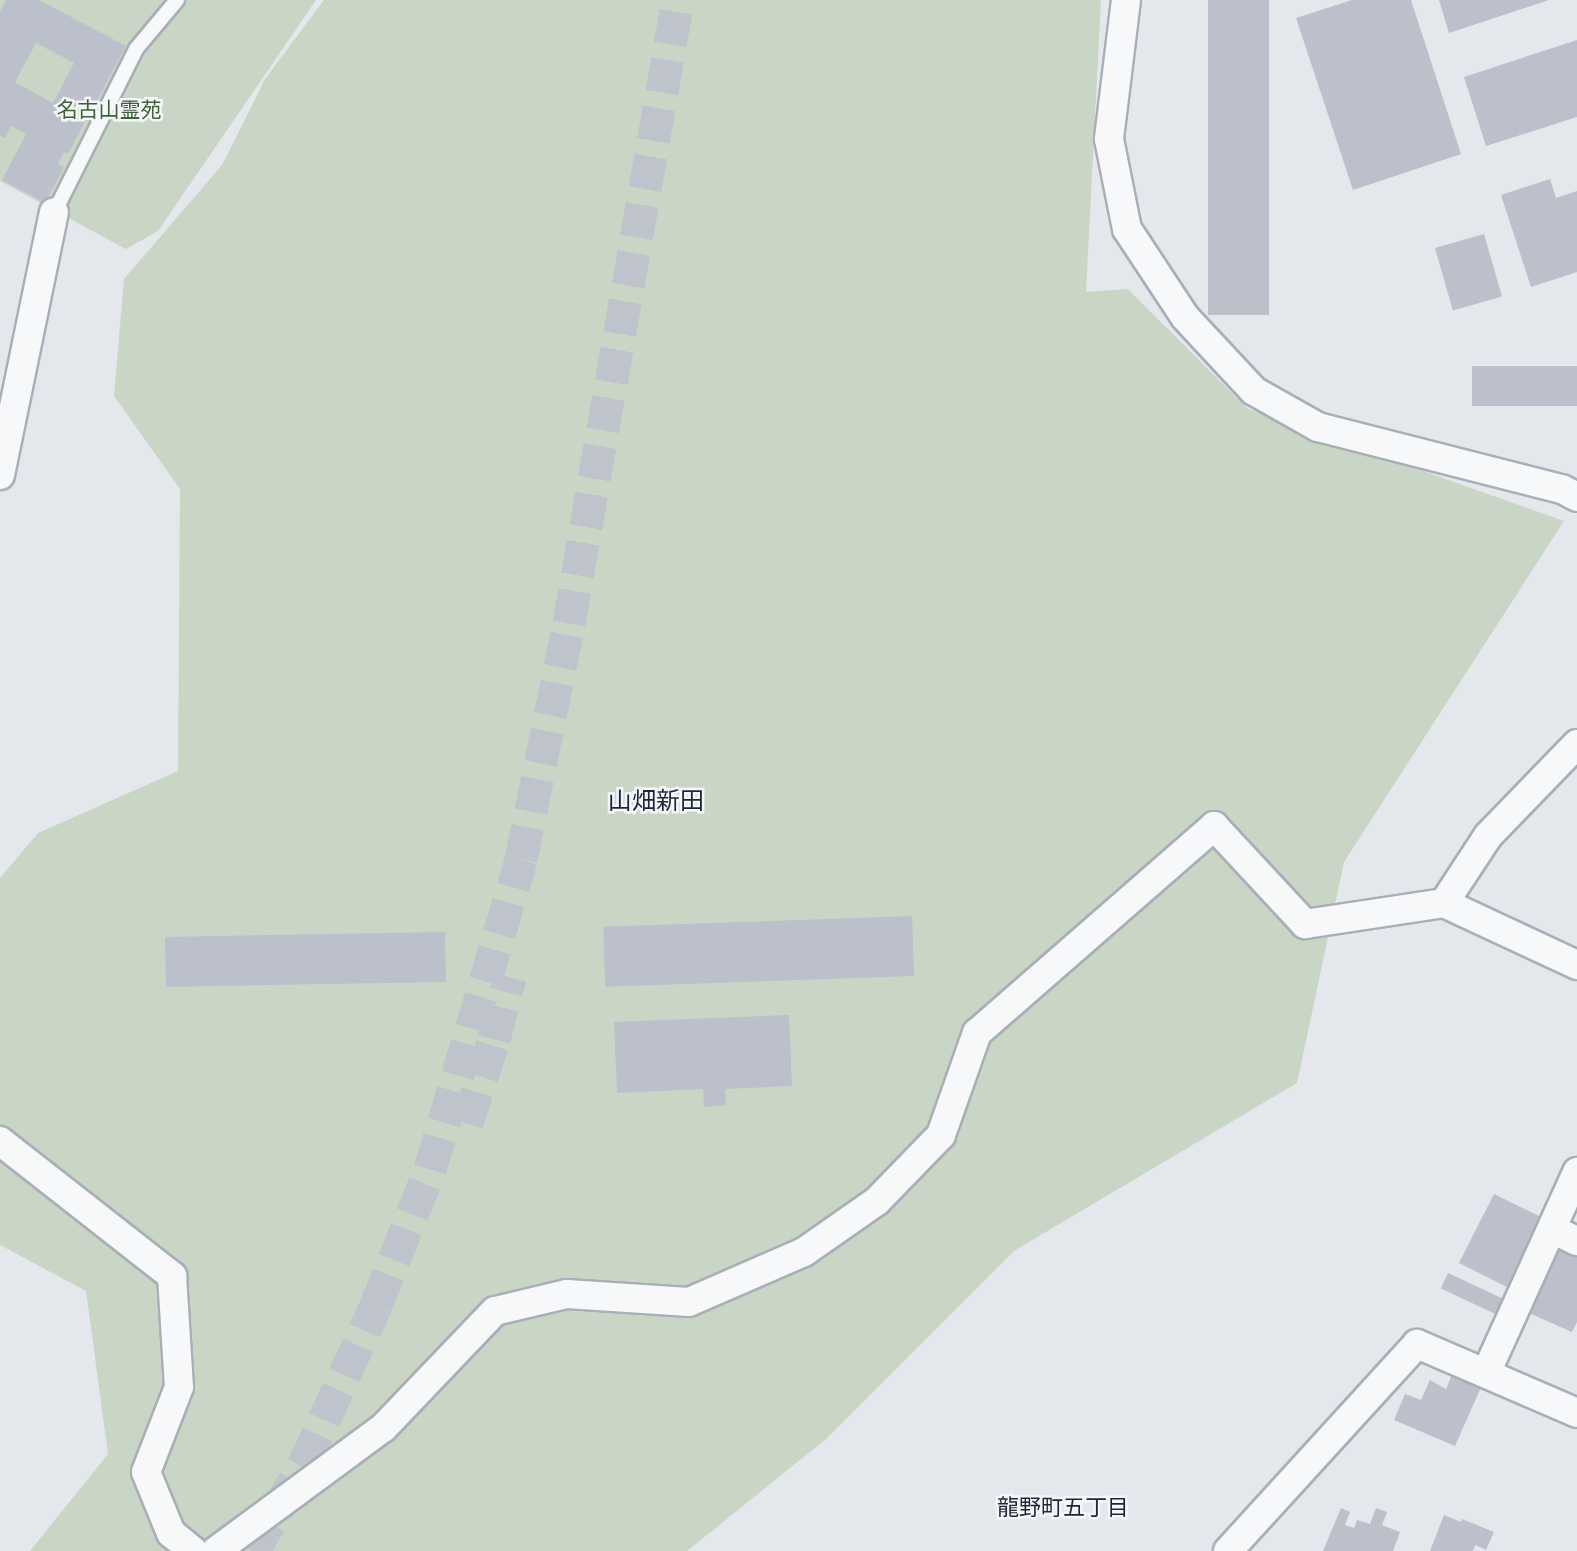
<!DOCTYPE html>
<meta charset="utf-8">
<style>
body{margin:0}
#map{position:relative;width:1577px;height:1551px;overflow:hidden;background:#e4e7ec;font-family:"Asap Condensed","Noto Sans JP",sans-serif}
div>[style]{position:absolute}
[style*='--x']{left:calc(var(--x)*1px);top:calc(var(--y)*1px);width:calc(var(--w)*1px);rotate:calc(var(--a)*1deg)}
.green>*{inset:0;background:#c9d6c5}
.building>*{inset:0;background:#bbc0ca;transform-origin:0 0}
.tertiary-tunnel>*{height:33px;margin-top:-16.5px;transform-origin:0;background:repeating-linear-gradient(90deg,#bfc3cb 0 33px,transparent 0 49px)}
.roads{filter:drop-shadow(2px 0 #a9aeb7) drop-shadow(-2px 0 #a9aeb7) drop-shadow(0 2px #a9aeb7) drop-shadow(0 -2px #a9aeb7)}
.service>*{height:14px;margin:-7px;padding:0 7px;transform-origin:7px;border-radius:7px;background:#f7f8fa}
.minor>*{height:28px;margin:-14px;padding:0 14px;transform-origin:14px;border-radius:14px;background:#f7f8fa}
span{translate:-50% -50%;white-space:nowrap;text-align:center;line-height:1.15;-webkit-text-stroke:5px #f4f6f9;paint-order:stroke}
.park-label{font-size:21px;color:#3f6138}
.neighbourhood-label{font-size:22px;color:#1d2536}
.quarter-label{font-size:24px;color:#1d2536}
</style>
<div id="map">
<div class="green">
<div style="clip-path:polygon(0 0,316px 0,158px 231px,126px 249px,0 181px)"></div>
<div style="clip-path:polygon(324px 0,1101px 0,1086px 292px,1128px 289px,1248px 409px,1564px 521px,1344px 862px,1297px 1083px,1014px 1251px,826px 1439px,687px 1551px,30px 1551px,108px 1454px,86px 1291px,0 1245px,0 878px,38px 833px,178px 771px,180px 489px,114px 396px,124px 279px,222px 165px,265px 79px)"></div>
</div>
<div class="building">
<div style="clip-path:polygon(evenodd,6px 0,39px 0,126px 46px,68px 154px,64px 152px,58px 164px,64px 167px,45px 203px,2px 180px,26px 134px,11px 126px,5px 138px,0 136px,0 11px,6px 0,36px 43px,74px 63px,53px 103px,15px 82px,36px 43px)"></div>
<div style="left:1208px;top:0;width:61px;height:315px"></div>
<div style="clip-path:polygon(1352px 0,1411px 0,1461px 154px,1353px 190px,1296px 18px)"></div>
<div style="clip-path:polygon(1439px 0,1549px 0,1449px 33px)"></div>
<div style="clip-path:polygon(1577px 40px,1577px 117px,1486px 146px,1464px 77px)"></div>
<div style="clip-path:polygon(1550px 179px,1556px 198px,1577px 191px,1577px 272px,1531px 287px,1501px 195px)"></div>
<div style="left:1484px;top:234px;width:65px;height:51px;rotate:74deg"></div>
<div style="left:1577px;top:366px;width:40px;height:105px;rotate:90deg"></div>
<div style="left:912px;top:916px;width:60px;height:309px;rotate:88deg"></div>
<div style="left:445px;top:932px;width:50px;height:280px;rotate:89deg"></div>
<div style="clip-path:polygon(789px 1015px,792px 1086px,725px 1089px,726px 1105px,704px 1107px,703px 1089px,617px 1093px,614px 1022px)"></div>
<div style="clip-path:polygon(1494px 1194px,1541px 1217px,1512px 1286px,1507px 1287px,1459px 1263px)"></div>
<div style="clip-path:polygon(1562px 1244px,1577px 1251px,1577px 1322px,1572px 1332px,1529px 1313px)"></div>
<div style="left:1448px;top:1273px;width:65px;height:17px;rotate:25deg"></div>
<div style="clip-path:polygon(1453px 1372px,1482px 1385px,1455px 1446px,1394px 1420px,1405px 1394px,1421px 1400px,1430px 1380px,1446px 1389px)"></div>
<div style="clip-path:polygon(1341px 1508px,1350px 1512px,1345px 1525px,1354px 1528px,1357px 1520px,1370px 1524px,1376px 1508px,1387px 1512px,1382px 1525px,1400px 1532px,1393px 1551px,1323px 1551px)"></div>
<div style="clip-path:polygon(1444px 1515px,1461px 1522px,1462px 1519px,1494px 1532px,1486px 1550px,1475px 1545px,1473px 1551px,1430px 1551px)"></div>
</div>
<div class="tertiary-tunnel">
<div style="--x:467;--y:1123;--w:88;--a:-72.2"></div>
<div style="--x:494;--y:1039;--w:64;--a:-75.5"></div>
<div style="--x:253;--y:1551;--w:101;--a:-59.6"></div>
<div style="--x:304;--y:1464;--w:175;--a:-65.6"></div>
<div style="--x:376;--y:1305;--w:146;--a:-68.3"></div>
<div style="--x:430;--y:1169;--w:323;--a:-73.6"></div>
<div style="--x:521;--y:859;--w:241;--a:-78.5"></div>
<div style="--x:569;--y:623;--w:632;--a:-80.08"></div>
</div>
<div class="roads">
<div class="service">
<div style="--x:54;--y:213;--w:183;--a:-63.4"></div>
<div style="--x:136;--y:49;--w:64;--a:-50.1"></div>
</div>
<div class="minor">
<div style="--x:1126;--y:0;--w:140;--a:97"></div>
<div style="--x:1109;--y:139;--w:92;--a:78.7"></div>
<div style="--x:1127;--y:229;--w:105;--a:56.6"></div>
<div style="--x:1185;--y:317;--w:101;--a:47"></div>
<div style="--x:1254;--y:391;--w:73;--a:29.4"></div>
<div style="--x:1318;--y:427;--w:252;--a:14.3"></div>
<div style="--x:1562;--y:489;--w:17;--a:28"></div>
<div style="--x:0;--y:475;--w:268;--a:-78.4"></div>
<div style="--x:1577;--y:744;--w:128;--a:134.1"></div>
<div style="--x:1488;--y:836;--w:80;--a:123.3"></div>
<div style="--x:1444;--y:903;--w:147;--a:25"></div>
<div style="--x:0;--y:1141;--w:219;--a:38.1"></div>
<div style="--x:172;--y:1276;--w:111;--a:86.4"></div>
<div style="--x:179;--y:1387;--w:91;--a:111.2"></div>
<div style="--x:146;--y:1472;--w:66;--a:67.7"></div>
<div style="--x:171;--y:1533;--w:28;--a:39"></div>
<div style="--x:1552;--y:1229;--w:28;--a:26"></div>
<div style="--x:1486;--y:1373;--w:221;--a:-65.6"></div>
<div style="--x:216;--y:1551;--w:207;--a:-36.4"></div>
<div style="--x:383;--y:1428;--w:162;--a:-46.3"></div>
<div style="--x:495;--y:1311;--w:74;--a:-13.3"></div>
<div style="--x:567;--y:1294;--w:122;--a:3.8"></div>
<div style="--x:689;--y:1302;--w:125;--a:-23.5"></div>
<div style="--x:804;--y:1252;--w:89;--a:-34.9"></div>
<div style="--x:877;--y:1201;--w:92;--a:-45.9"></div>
<div style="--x:941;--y:1135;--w:108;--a:-70.6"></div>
<div style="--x:977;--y:1033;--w:315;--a:-41.1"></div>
<div style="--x:1214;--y:826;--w:134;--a:47.1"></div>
<div style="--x:1305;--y:924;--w:141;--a:-8.6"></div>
<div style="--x:1228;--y:1551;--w:280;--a:-47.6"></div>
<div style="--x:1417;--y:1344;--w:174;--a:23.3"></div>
</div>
</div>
<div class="park-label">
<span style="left:109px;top:109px">名古山霊苑</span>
</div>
<div class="neighbourhood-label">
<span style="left:1063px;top:1508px">龍野町五丁目</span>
</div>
<div class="quarter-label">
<span style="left:656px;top:801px">山畑新田</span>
</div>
</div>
